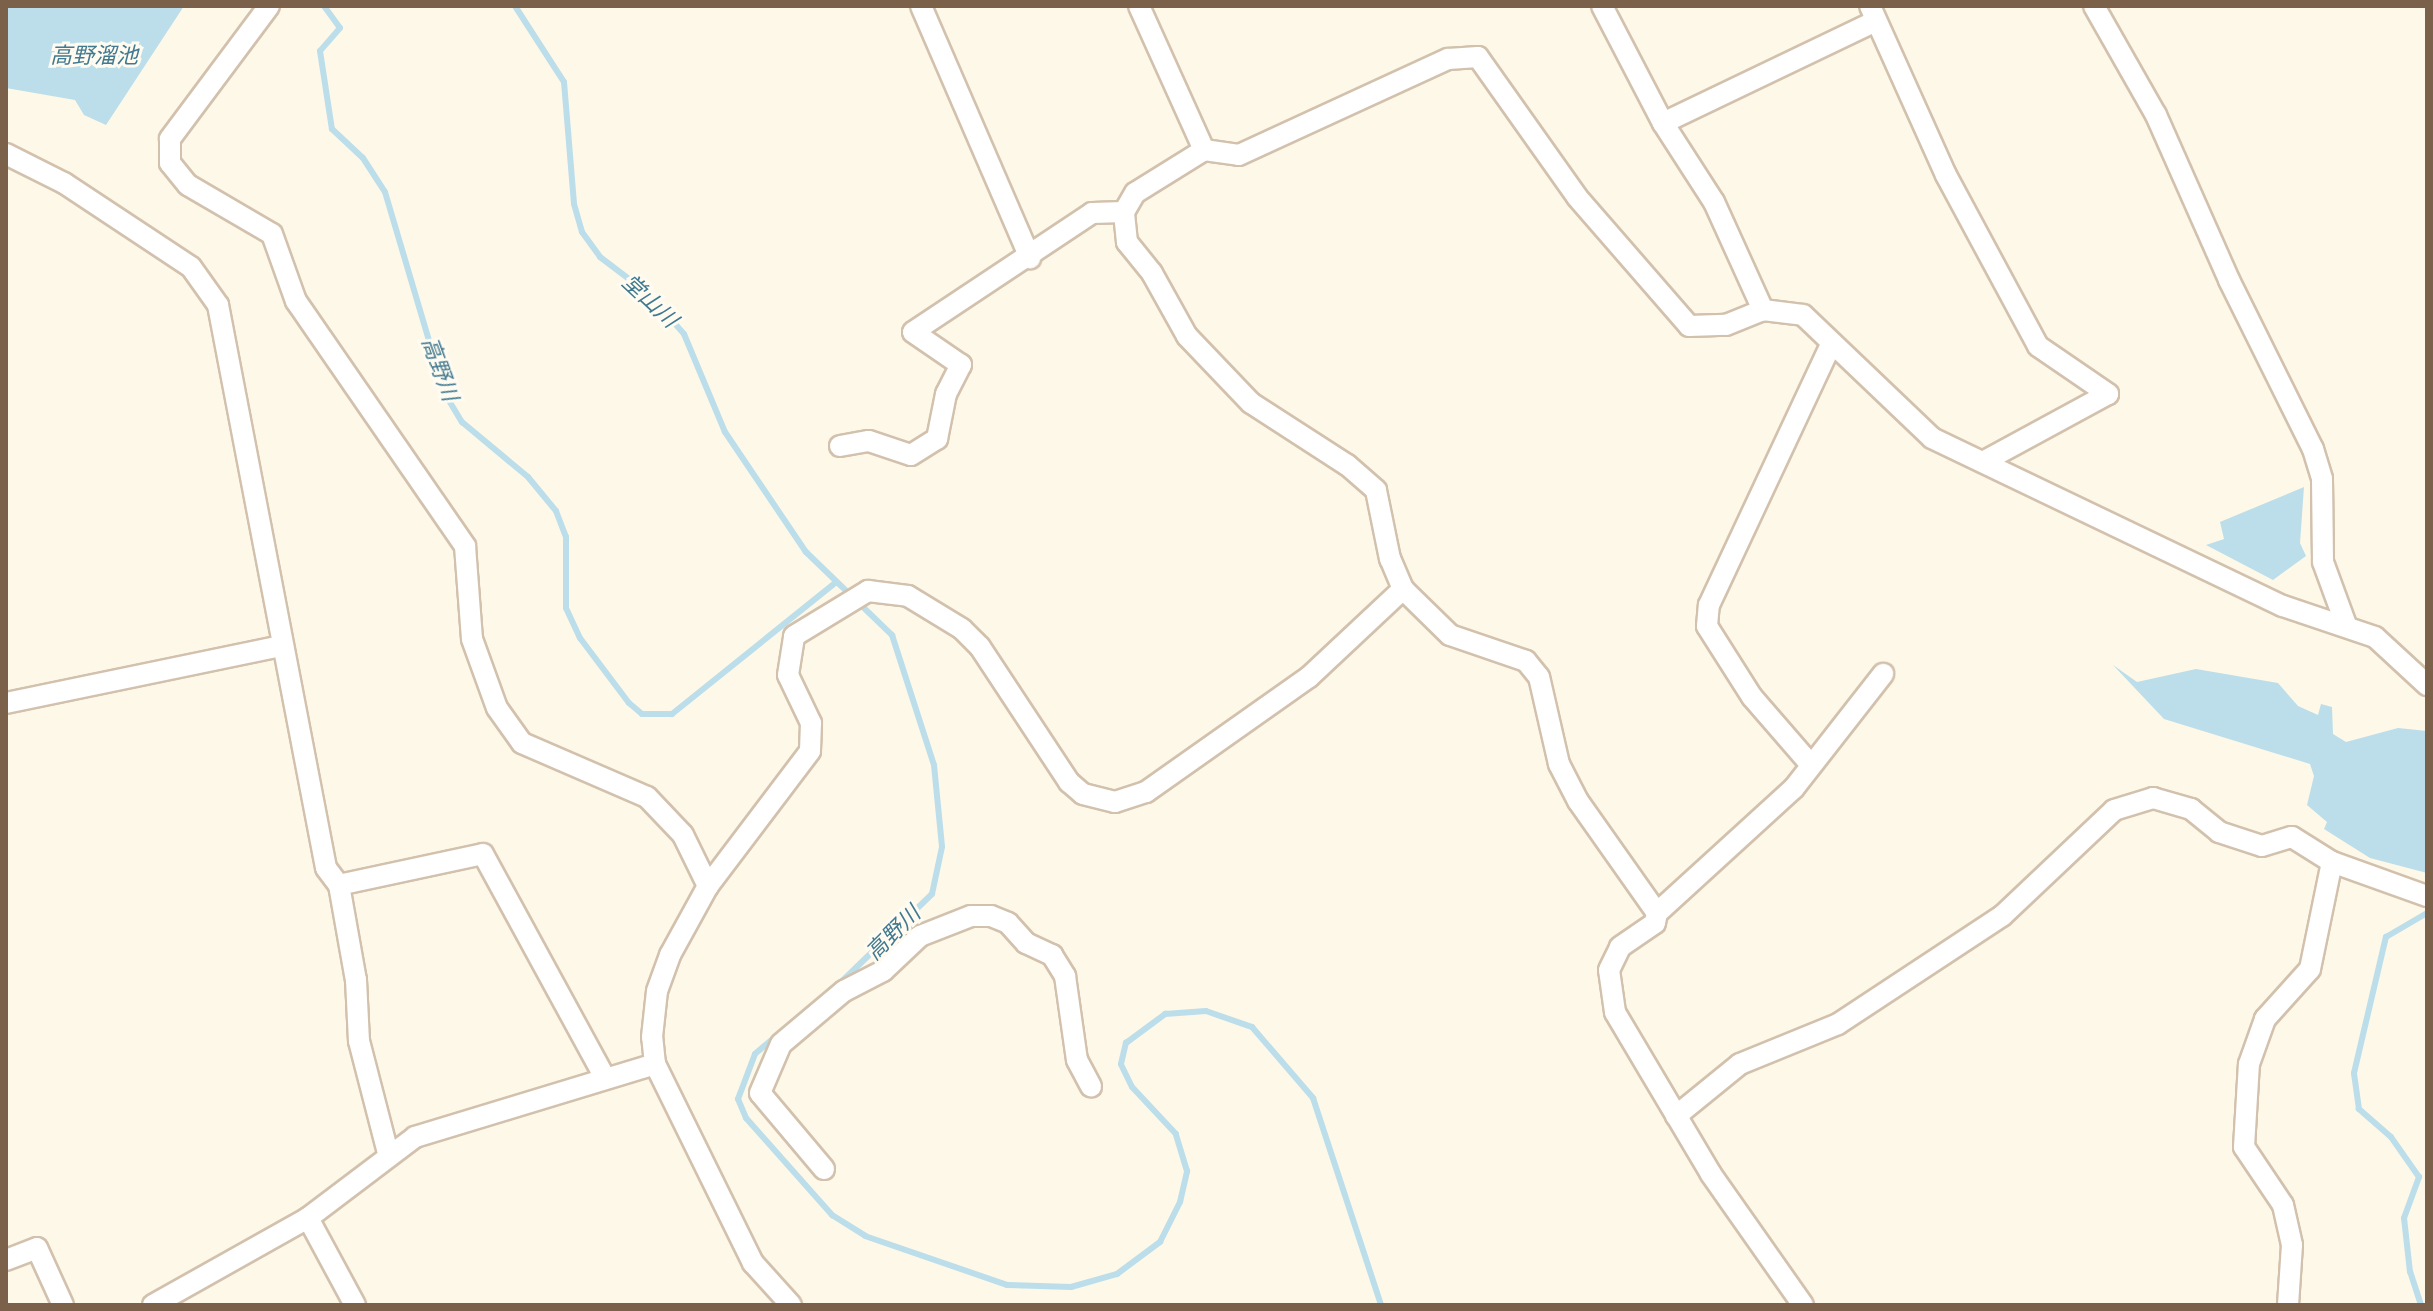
<!DOCTYPE html>
<meta charset="utf-8">
<style>
body{margin:0}
#map{position:relative;width:2433px;height:1311px;overflow:hidden;background:#fef8e9;font-family:"Work Sans","Noto Sans JP",sans-serif}
div>[style]{position:absolute}
[style*='--x']{left:calc(var(--x)*1px);top:calc(var(--y)*1px);width:calc(var(--w)*1px);rotate:calc(var(--a)*1deg)}
.water>*{inset:0;background:#bbdeea}
.stream>*{height:6px;margin:-3px;padding:0 3px;transform-origin:3px;border-radius:3px;background:#bbdeea}
.roads{filter:drop-shadow(2px 0 #d2c1ad) drop-shadow(-2px 0 #d2c1ad) drop-shadow(0 2px #d2c1ad) drop-shadow(0 -2px #d2c1ad)}
.minor>*{height:20px;margin:-10px;padding:0 10px;transform-origin:10px;border-radius:10px;background:#fff}
span{translate:-50% -50%;white-space:nowrap;text-align:center;line-height:1.15;-webkit-text-stroke:6px #fffbf1;paint-order:stroke}
.water-label{font-size:22px;color:#417a90;font-style:italic}
.frame{position:absolute;inset:0;border:8px solid #7b614a;pointer-events:none}
</style>
<div id="map">
<div class="water">
<div style="clip-path:polygon(6px 6px,184px 6px,106px 125px,84px 115px,75px 100px,6px 88px)"></div>
<div style="clip-path:polygon(2304px 487px,2300px 543px,2306px 556px,2273px 580px,2206px 545px,2224px 539px,2220px 522px)"></div>
<div style="clip-path:polygon(2113px 665px,2137px 682px,2196px 669px,2278px 683px,2298px 706px,2318px 715px,2321px 704px,2332px 707px,2333px 734px,2346px 742px,2398px 728px,2427px 731px,2427px 873px,2370px 858px,2324px 829px,2327px 822px,2307px 805px,2314px 776px,2310px 764px,2164px 719px)"></div>
</div>
<div class="stream">
<div style="--x:324;--y:6;--w:27;--a:54"></div>
<div style="--x:340;--y:28;--w:30;--a:131"></div>
<div style="--x:320;--y:51;--w:79;--a:81.3"></div>
<div style="--x:332;--y:129;--w:42;--a:43.1"></div>
<div style="--x:363;--y:158;--w:40;--a:57.1"></div>
<div style="--x:385;--y:192;--w:211;--a:73.5"></div>
<div style="--x:445;--y:394;--w:33;--a:59"></div>
<div style="--x:462;--y:422;--w:86;--a:39.8"></div>
<div style="--x:528;--y:477;--w:44;--a:50.5"></div>
<div style="--x:556;--y:511;--w:28;--a:69"></div>
<div style="--x:566;--y:537;--w:71;--a:90"></div>
<div style="--x:566;--y:608;--w:33;--a:65"></div>
<div style="--x:580;--y:638;--w:81;--a:53"></div>
<div style="--x:629;--y:703;--w:17;--a:40"></div>
<div style="--x:642;--y:714;--w:30;--a:0"></div>
<div style="--x:672;--y:714;--w:209;--a:-38.8"></div>
<div style="--x:515;--y:6;--w:90;--a:57.2"></div>
<div style="--x:564;--y:82;--w:122;--a:85.3"></div>
<div style="--x:574;--y:204;--w:29;--a:74"></div>
<div style="--x:582;--y:232;--w:31;--a:54"></div>
<div style="--x:600;--y:257;--w:61;--a:37.1"></div>
<div style="--x:649;--y:294;--w:53;--a:48.8"></div>
<div style="--x:684;--y:334;--w:106;--a:67.3"></div>
<div style="--x:725;--y:432;--w:145;--a:56"></div>
<div style="--x:806;--y:552;--w:120;--a:44"></div>
<div style="--x:892;--y:635;--w:137;--a:72.1"></div>
<div style="--x:934;--y:765;--w:82;--a:84.4"></div>
<div style="--x:942;--y:847;--w:48;--a:102"></div>
<div style="--x:932;--y:894;--w:129;--a:135.9"></div>
<div style="--x:775;--y:1037;--w:26;--a:140"></div>
<div style="--x:755;--y:1054;--w:48;--a:110.7"></div>
<div style="--x:738;--y:1099;--w:21;--a:67"></div>
<div style="--x:746;--y:1118;--w:130;--a:48.4"></div>
<div style="--x:832;--y:1215;--w:39;--a:32"></div>
<div style="--x:865;--y:1236;--w:150;--a:19"></div>
<div style="--x:1007;--y:1285;--w:64;--a:1.8"></div>
<div style="--x:1071;--y:1287;--w:48;--a:-15.8"></div>
<div style="--x:1117;--y:1274;--w:54;--a:-36.7"></div>
<div style="--x:1160;--y:1242;--w:45;--a:-63.4"></div>
<div style="--x:1180;--y:1202;--w:32;--a:-77"></div>
<div style="--x:1187;--y:1171;--w:39;--a:-107"></div>
<div style="--x:1176;--y:1134;--w:64;--a:-133.1"></div>
<div style="--x:1132;--y:1087;--w:25;--a:-116"></div>
<div style="--x:1121;--y:1064;--w:22;--a:-77"></div>
<div style="--x:1126;--y:1043;--w:49;--a:-36.6"></div>
<div style="--x:1165;--y:1014;--w:41;--a:-4.2"></div>
<div style="--x:1206;--y:1011;--w:49;--a:19.2"></div>
<div style="--x:1252;--y:1027;--w:94;--a:49.3"></div>
<div style="--x:1313;--y:1098;--w:218;--a:71.8"></div>
<div style="--x:2421;--y:1305;--w:35;--a:-108"></div>
<div style="--x:2410;--y:1272;--w:54;--a:-96.3"></div>
<div style="--x:2404;--y:1218;--w:44;--a:-69.9"></div>
<div style="--x:2419;--y:1177;--w:49;--a:-125"></div>
<div style="--x:2391;--y:1137;--w:43;--a:-138.8"></div>
<div style="--x:2359;--y:1109;--w:36;--a:-98"></div>
<div style="--x:2354;--y:1073;--w:140;--a:-76.8"></div>
<div style="--x:2386;--y:937;--w:48;--a:-30.3"></div>
</div>
<div class="roads">
<div class="minor">
<div style="--x:269;--y:6;--w:166;--a:126.7"></div>
<div style="--x:170;--y:139;--w:24;--a:90"></div>
<div style="--x:170;--y:163;--w:28;--a:51"></div>
<div style="--x:188;--y:185;--w:97;--a:30.3"></div>
<div style="--x:272;--y:234;--w:71;--a:70.3"></div>
<div style="--x:296;--y:301;--w:298;--a:55.4"></div>
<div style="--x:465;--y:546;--w:93;--a:85.7"></div>
<div style="--x:472;--y:639;--w:73;--a:70.1"></div>
<div style="--x:497;--y:708;--w:43;--a:54.5"></div>
<div style="--x:522;--y:743;--w:136;--a:23.4"></div>
<div style="--x:647;--y:797;--w:52;--a:46.5"></div>
<div style="--x:683;--y:835;--w:57;--a:63.9"></div>
<div style="--x:921;--y:6;--w:275;--a:66.6"></div>
<div style="--x:1139;--y:6;--w:158;--a:65.7"></div>
<div style="--x:1602;--y:6;--w:132;--a:62.5"></div>
<div style="--x:1663;--y:123;--w:94;--a:57.2"></div>
<div style="--x:1714;--y:202;--w:119;--a:65.6"></div>
<div style="--x:1870;--y:6;--w:185;--a:65.8"></div>
<div style="--x:1946;--y:175;--w:194;--a:61.7"></div>
<div style="--x:2038;--y:346;--w:85;--a:34.4"></div>
<div style="--x:2108;--y:394;--w:142;--a:151.5"></div>
<div style="--x:2094;--y:6;--w:125;--a:60.4"></div>
<div style="--x:2156;--y:115;--w:180;--a:66.1"></div>
<div style="--x:2229;--y:280;--w:189;--a:63.6"></div>
<div style="--x:2313;--y:449;--w:31;--a:73"></div>
<div style="--x:2322;--y:479;--w:83;--a:89.3"></div>
<div style="--x:2323;--y:562;--w:67;--a:69.9"></div>
<div style="--x:1663;--y:123;--w:236;--a:-25.6"></div>
<div style="--x:6;--y:154;--w:65;--a:26.6"></div>
<div style="--x:64;--y:183;--w:152;--a:33.5"></div>
<div style="--x:191;--y:267;--w:47;--a:54.6"></div>
<div style="--x:218;--y:305;--w:573;--a:79.14"></div>
<div style="--x:326;--y:868;--w:21;--a:53"></div>
<div style="--x:339;--y:885;--w:97;--a:79.9"></div>
<div style="--x:356;--y:980;--w:61;--a:87.2"></div>
<div style="--x:359;--y:1041;--w:116;--a:75.5"></div>
<div style="--x:840;--y:446;--w:29;--a:-10"></div>
<div style="--x:869;--y:441;--w:44;--a:18.4"></div>
<div style="--x:911;--y:455;--w:31;--a:-32"></div>
<div style="--x:937;--y:439;--w:46;--a:-78.7"></div>
<div style="--x:946;--y:394;--w:33;--a:-63"></div>
<div style="--x:961;--y:365;--w:58;--a:-145.5"></div>
<div style="--x:913;--y:332;--w:215;--a:-33.6"></div>
<div style="--x:1092;--y:213;--w:32;--a:-2"></div>
<div style="--x:6;--y:703;--w:282;--a:-11.7"></div>
<div style="--x:1811;--y:765;--w:90;--a:-130.9"></div>
<div style="--x:1752;--y:697;--w:84;--a:-122.4"></div>
<div style="--x:1707;--y:626;--w:21;--a:-85"></div>
<div style="--x:1709;--y:605;--w:287;--a:-64.9"></div>
<div style="--x:339;--y:885;--w:147;--a:-12.1"></div>
<div style="--x:483;--y:854;--w:255;--a:61.4"></div>
<div style="--x:1657;--y:913;--w:185;--a:-42.4"></div>
<div style="--x:1794;--y:788;--w:145;--a:-52"></div>
<div style="--x:1676;--y:1116;--w:82;--a:-39.1"></div>
<div style="--x:1740;--y:1064;--w:106;--a:-22.2"></div>
<div style="--x:1838;--y:1024;--w:196;--a:-33.4"></div>
<div style="--x:2002;--y:916;--w:154;--a:-43.4"></div>
<div style="--x:2114;--y:810;--w:41;--a:-17.1"></div>
<div style="--x:2153;--y:798;--w:40;--a:16"></div>
<div style="--x:2191;--y:809;--w:36;--a:39"></div>
<div style="--x:2219;--y:832;--w:45;--a:18"></div>
<div style="--x:2262;--y:846;--w:31;--a:-17"></div>
<div style="--x:2292;--y:837;--w:47;--a:32"></div>
<div style="--x:2332;--y:862;--w:101;--a:19.7"></div>
<div style="--x:824;--y:1169;--w:99;--a:-130.1"></div>
<div style="--x:760;--y:1093;--w:53;--a:-66.8"></div>
<div style="--x:781;--y:1044;--w:82;--a:-40.1"></div>
<div style="--x:844;--y:991;--w:44;--a:-27.1"></div>
<div style="--x:883;--y:971;--w:51;--a:-43.4"></div>
<div style="--x:920;--y:936;--w:55;--a:-21.4"></div>
<div style="--x:971;--y:916;--w:20;--a:0"></div>
<div style="--x:991;--y:916;--w:18;--a:22"></div>
<div style="--x:1008;--y:923;--w:27;--a:48"></div>
<div style="--x:1026;--y:943;--w:29;--a:25"></div>
<div style="--x:1052;--y:955;--w:25;--a:58"></div>
<div style="--x:1065;--y:976;--w:85;--a:81.9"></div>
<div style="--x:1077;--y:1060;--w:30;--a:62"></div>
<div style="--x:308;--y:1218;--w:99;--a:61.6"></div>
<div style="--x:6;--y:1260;--w:33;--a:-21"></div>
<div style="--x:37;--y:1248;--w:63;--a:65.5"></div>
<div style="--x:153;--y:1305;--w:178;--a:-29.3"></div>
<div style="--x:308;--y:1218;--w:134;--a:-37.1"></div>
<div style="--x:415;--y:1137;--w:251;--a:-16.9"></div>
<div style="--x:791;--y:1305;--w:57;--a:-132.1"></div>
<div style="--x:753;--y:1263;--w:222;--a:-116.2"></div>
<div style="--x:655;--y:1064;--w:27;--a:-96"></div>
<div style="--x:652;--y:1037;--w:46;--a:-83.8"></div>
<div style="--x:657;--y:991;--w:38;--a:-70"></div>
<div style="--x:670;--y:955;--w:79;--a:-61.2"></div>
<div style="--x:708;--y:886;--w:169;--a:-52.9"></div>
<div style="--x:810;--y:751;--w:28;--a:-88"></div>
<div style="--x:811;--y:723;--w:53;--a:-115.6"></div>
<div style="--x:788;--y:675;--w:39;--a:-81"></div>
<div style="--x:794;--y:636;--w:87;--a:-31.3"></div>
<div style="--x:868;--y:591;--w:40;--a:7.1"></div>
<div style="--x:908;--y:596;--w:63;--a:31.4"></div>
<div style="--x:962;--y:629;--w:25;--a:45"></div>
<div style="--x:980;--y:647;--w:162;--a:56.6"></div>
<div style="--x:1069;--y:782;--w:18;--a:41"></div>
<div style="--x:1083;--y:794;--w:33;--a:14"></div>
<div style="--x:1115;--y:802;--w:33;--a:-18"></div>
<div style="--x:1146;--y:792;--w:199;--a:-35.2"></div>
<div style="--x:1309;--y:677;--w:129;--a:-43.1"></div>
<div style="--x:1803;--y:1305;--w:160;--a:-125.1"></div>
<div style="--x:1711;--y:1174;--w:188;--a:-120.7"></div>
<div style="--x:1615;--y:1012;--w:42;--a:-98.1"></div>
<div style="--x:1609;--y:970;--w:25;--a:-64"></div>
<div style="--x:1620;--y:947;--w:42;--a:-34.4"></div>
<div style="--x:1655;--y:923;--w:10;--a:-79"></div>
<div style="--x:1657;--y:913;--w:137;--a:-125.2"></div>
<div style="--x:1578;--y:801;--w:42;--a:-117.2"></div>
<div style="--x:1559;--y:764;--w:89;--a:-102.9"></div>
<div style="--x:1539;--y:677;--w:21;--a:-129"></div>
<div style="--x:1526;--y:661;--w:80;--a:-161.1"></div>
<div style="--x:1450;--y:635;--w:66;--a:-135.6"></div>
<div style="--x:1403;--y:589;--w:33;--a:-113"></div>
<div style="--x:1390;--y:559;--w:70;--a:-101.5"></div>
<div style="--x:1376;--y:490;--w:38;--a:-139"></div>
<div style="--x:1347;--y:465;--w:114;--a:-147.1"></div>
<div style="--x:1251;--y:403;--w:93;--a:-133.7"></div>
<div style="--x:1187;--y:336;--w:72;--a:-119.1"></div>
<div style="--x:1152;--y:273;--w:40;--a:-129"></div>
<div style="--x:1127;--y:242;--w:30;--a:-96"></div>
<div style="--x:1124;--y:212;--w:22;--a:-60"></div>
<div style="--x:1135;--y:193;--w:81;--a:-31.9"></div>
<div style="--x:1204;--y:150;--w:35;--a:8"></div>
<div style="--x:1239;--y:155;--w:230;--a:-24.7"></div>
<div style="--x:1448;--y:59;--w:30;--a:-4"></div>
<div style="--x:1478;--y:57;--w:171;--a:54.7"></div>
<div style="--x:1577;--y:197;--w:171;--a:49"></div>
<div style="--x:1689;--y:326;--w:37;--a:-2"></div>
<div style="--x:1726;--y:325;--w:40;--a:-22"></div>
<div style="--x:1763;--y:310;--w:40;--a:7.1"></div>
<div style="--x:1803;--y:315;--w:178;--a:43.6"></div>
<div style="--x:1932;--y:438;--w:389;--a:25.6"></div>
<div style="--x:2283;--y:606;--w:97;--a:18.6"></div>
<div style="--x:2375;--y:637;--w:71;--a:42.7"></div>
<div style="--x:2288;--y:1305;--w:60;--a:-86.2"></div>
<div style="--x:2292;--y:1245;--w:41;--a:-102.7"></div>
<div style="--x:2283;--y:1205;--w:70;--a:-123.9"></div>
<div style="--x:2244;--y:1147;--w:83;--a:-86.6"></div>
<div style="--x:2249;--y:1064;--w:48;--a:-70.4"></div>
<div style="--x:2265;--y:1019;--w:67;--a:-48"></div>
<div style="--x:2310;--y:969;--w:109;--a:-78.4"></div>
</div>
</div>
<div class="water-label">
<span style="left:94px;top:56px">高野溜池</span>
<span style="left:650px;top:301px;rotate:43deg">堂山川</span>
<span style="left:440px;top:369px;rotate:70deg">高野川</span>
<span style="left:893px;top:933px;rotate:-45deg">高野川</span>
</div>
<div class="frame"></div>
</div>
